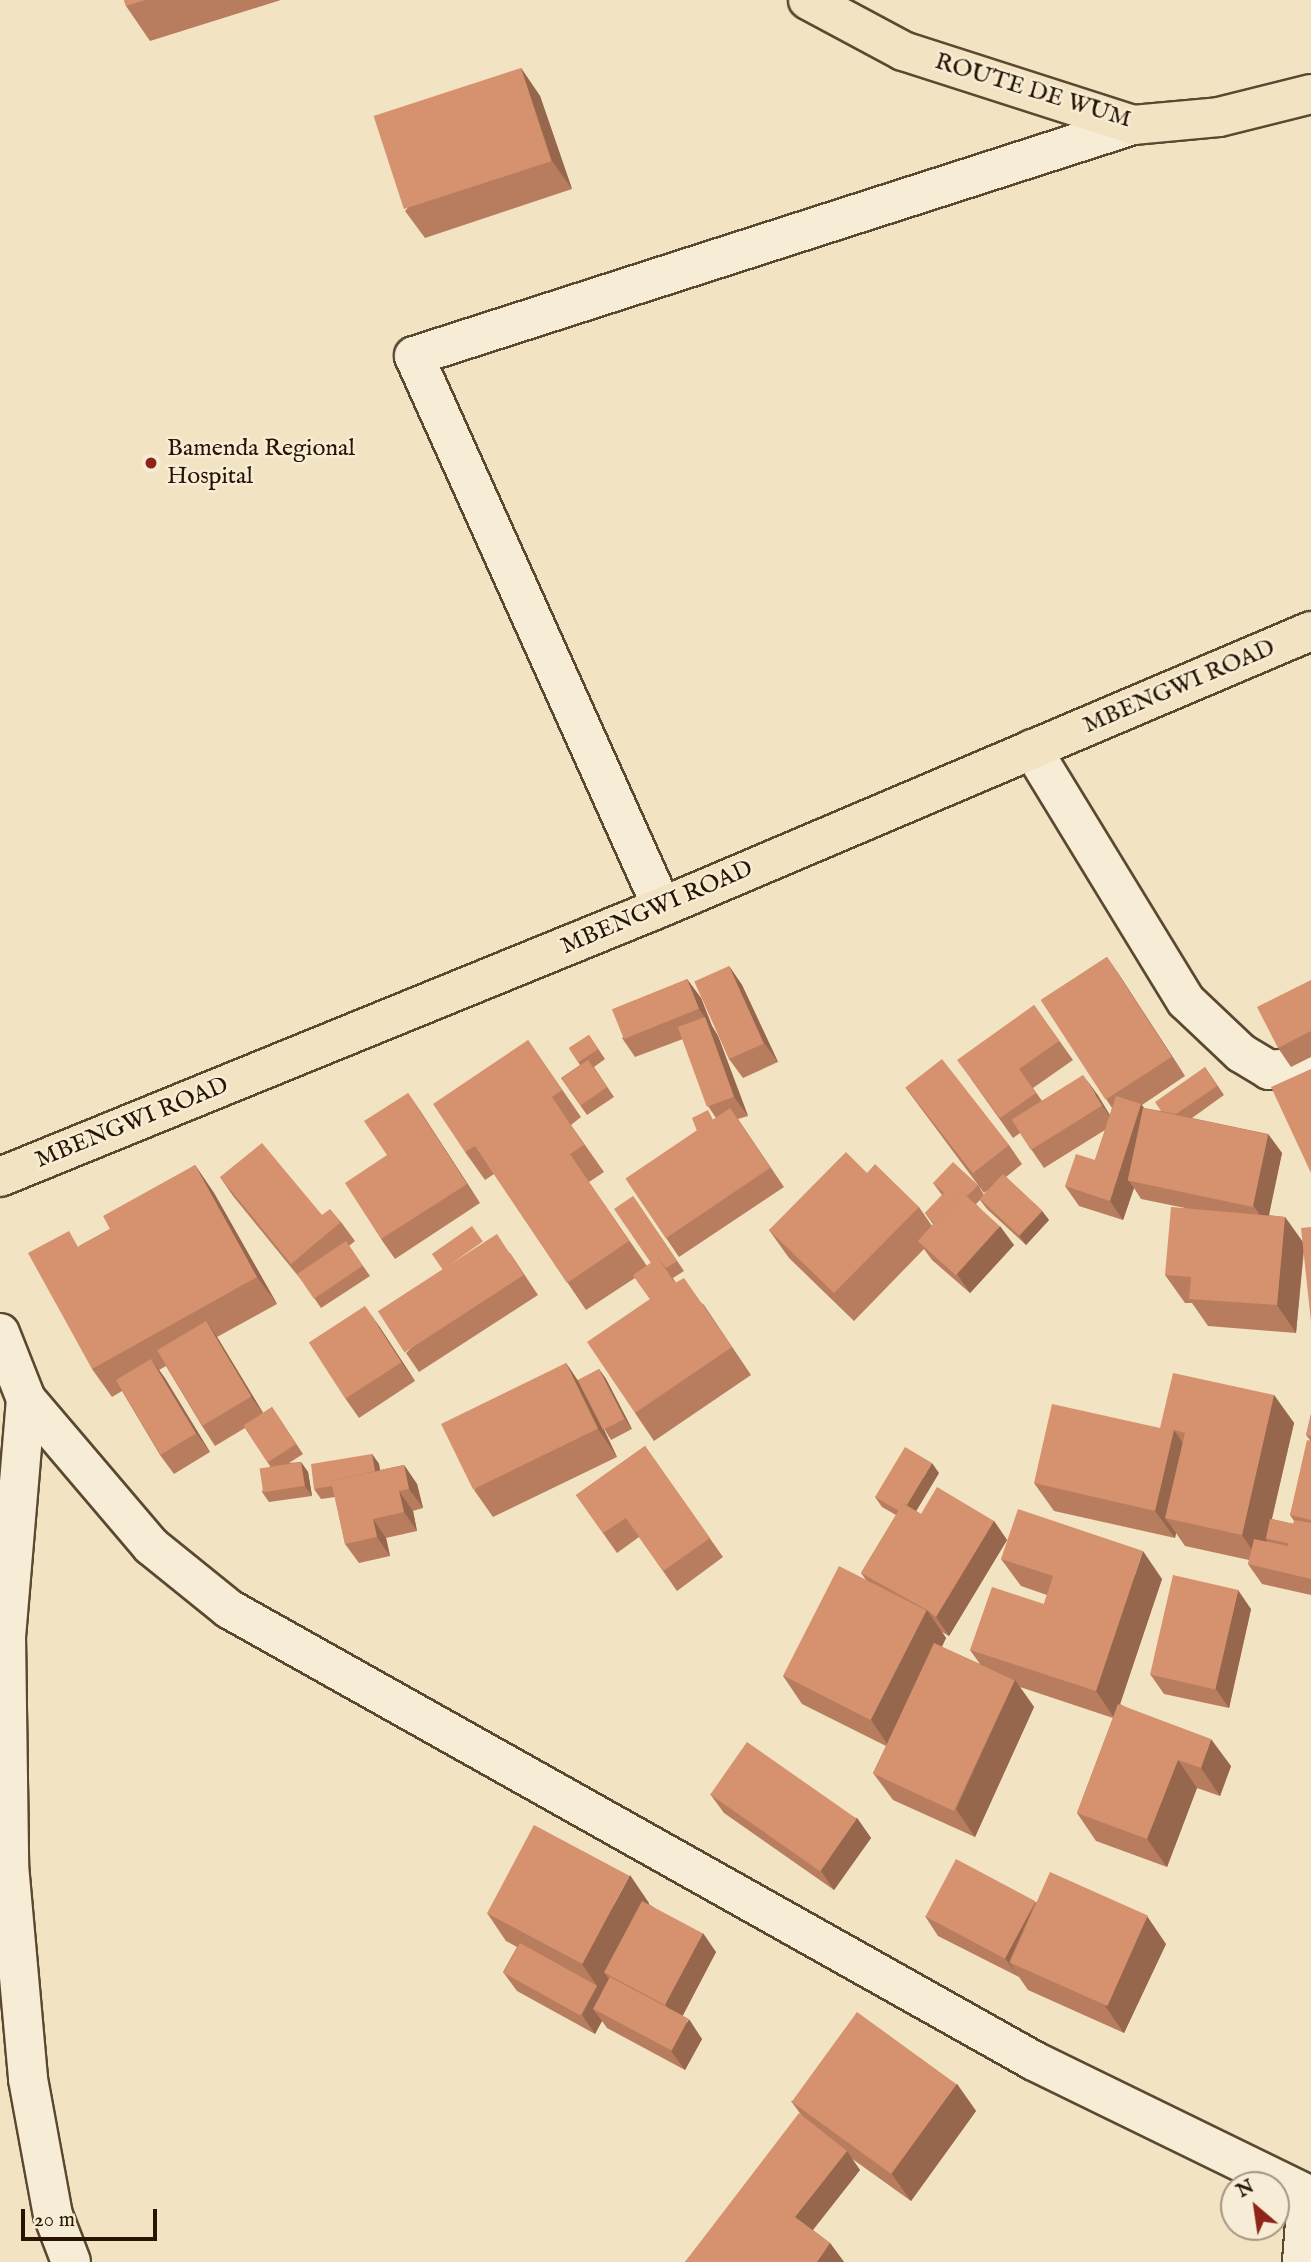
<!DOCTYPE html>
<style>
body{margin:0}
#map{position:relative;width:1311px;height:2262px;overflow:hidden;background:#f2e3c2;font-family:"IM FELL English",serif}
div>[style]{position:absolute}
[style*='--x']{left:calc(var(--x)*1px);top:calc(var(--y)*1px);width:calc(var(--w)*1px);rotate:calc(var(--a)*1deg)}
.roads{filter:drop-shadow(2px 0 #5b4831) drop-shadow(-2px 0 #5b4831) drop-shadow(0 2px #5b4831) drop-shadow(0 -2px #5b4831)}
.minor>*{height:38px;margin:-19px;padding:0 19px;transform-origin:19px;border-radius:19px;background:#f7edd7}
.major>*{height:38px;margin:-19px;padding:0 19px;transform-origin:19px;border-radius:19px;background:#f2e3c2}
.highway>*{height:38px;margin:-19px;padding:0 19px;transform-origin:19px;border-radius:19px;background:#f2e3c2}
.wall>*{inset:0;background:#b87d5f}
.shaded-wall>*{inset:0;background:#96664d}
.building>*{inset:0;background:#d6916e;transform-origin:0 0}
.dots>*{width:19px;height:19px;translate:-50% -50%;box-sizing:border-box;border:4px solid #f7edd7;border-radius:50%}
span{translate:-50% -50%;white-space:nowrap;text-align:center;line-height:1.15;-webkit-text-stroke:5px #f7edd7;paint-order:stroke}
.street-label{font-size:24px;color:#291401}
.poi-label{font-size:24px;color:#291401}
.left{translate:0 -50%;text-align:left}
.north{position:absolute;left:1220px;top:2171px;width:70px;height:70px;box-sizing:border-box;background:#f7edd7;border:2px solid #a59681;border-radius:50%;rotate:331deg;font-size:19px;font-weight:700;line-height:28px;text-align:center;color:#291401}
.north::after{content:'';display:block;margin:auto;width:24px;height:32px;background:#8f2418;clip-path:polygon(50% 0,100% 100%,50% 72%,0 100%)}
.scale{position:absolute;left:21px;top:2209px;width:136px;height:32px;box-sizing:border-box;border:4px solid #291401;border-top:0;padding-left:9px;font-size:21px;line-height:24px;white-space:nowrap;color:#291401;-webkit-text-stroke:5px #f7edd7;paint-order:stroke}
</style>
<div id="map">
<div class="roads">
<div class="minor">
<div style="--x:1032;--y:749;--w:295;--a:58.6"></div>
<div style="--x:1186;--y:1001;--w:76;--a:43.4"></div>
<div style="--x:1241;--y:1053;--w:33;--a:31"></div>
<div style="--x:1269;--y:1070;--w:42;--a:-5.4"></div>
<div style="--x:662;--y:907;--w:604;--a:-114.23"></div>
<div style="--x:414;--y:356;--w:755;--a:-17.81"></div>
<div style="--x:0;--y:1333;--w:71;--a:68.5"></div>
<div style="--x:26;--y:1399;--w:193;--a:49.6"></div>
<div style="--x:151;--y:1546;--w:100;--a:38.9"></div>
<div style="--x:229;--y:1609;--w:923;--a:29.31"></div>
<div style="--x:1034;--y:2061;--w:308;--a:26"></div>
<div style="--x:26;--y:1399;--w:238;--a:94.8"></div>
<div style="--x:6;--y:1636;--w:229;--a:89.2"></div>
<div style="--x:9;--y:1865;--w:215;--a:84.9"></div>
<div style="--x:28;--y:2079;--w:138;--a:79.6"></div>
<div style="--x:53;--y:2215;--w:50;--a:69"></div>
<div style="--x:1302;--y:2262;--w:67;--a:-85.7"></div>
</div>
<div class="major">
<div style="--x:0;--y:1177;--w:715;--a:-22.19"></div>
<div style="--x:662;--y:907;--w:705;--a:-23.04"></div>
</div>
<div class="highway">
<div style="--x:808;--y:0;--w:108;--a:28.2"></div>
<div style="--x:903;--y:51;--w:242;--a:17.8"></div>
<div style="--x:1133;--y:125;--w:86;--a:-5.3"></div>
<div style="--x:1219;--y:117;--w:95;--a:-14"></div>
</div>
</div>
<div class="wall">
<div style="clip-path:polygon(124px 0,281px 0,150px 41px,126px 6px)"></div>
<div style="clip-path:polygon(521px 68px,540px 96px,572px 189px,425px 238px,405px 211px)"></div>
<div style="clip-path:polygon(1107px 957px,1185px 1076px,1142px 1105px,1144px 1108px,1161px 1111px,1205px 1067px,1224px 1095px,1192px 1118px,1268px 1134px,1282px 1153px,1268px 1215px,1285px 1217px,1303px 1242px,1304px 1251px,1296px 1333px,1208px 1326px,1192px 1303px,1185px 1303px,1165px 1275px,1185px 1208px,1141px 1199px,1134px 1188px,1123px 1220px,1079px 1206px,1065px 1186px,1095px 1160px,1105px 1130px,1044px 1168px,1020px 1133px,1013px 1138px,971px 1079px,1034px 1005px,1073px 1060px,1033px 1088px,1042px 1101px,1097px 1094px,1110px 1115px,1112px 1108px,1041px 1000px)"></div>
<div style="clip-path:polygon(729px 966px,742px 985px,778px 1062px,743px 1078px,729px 1059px)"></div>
<div style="clip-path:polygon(687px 979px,701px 998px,712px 1026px,718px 1036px,748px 1116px,738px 1119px,784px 1187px,679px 1257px,626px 1179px,716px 1118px,708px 1106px,683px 1039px,635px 1057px,622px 1038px)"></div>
<div style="clip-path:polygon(1311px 980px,1311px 1057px,1291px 1067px,1278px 1048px)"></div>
<div style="clip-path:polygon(589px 1035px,605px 1059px,594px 1067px,614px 1097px,587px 1115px,561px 1078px,580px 1065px,569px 1048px)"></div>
<div style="clip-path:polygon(528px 1040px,581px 1117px,571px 1125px,604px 1172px,589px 1182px,647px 1266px,651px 1263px,633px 1196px,684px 1271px,673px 1278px,676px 1283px,704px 1305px,751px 1375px,654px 1441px,635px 1413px,650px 1299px,635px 1278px,586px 1310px,494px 1174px,485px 1180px,465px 1152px)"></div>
<div style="clip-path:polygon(905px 1087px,1009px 1145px,1022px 1164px,1006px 1177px,1042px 1211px,1049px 1220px,1026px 1245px,987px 1209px,980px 1200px,976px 1204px,1014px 1245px,970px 1293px,932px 1260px,924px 1249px,854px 1321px,789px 1258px,769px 1230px,867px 1173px,919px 1207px,932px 1226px,933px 1224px,925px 1213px,942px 1195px,933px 1183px,978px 1185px,984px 1195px,988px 1190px,984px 1193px)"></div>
<div style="clip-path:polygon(408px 1093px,480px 1203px,395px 1259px,381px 1239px,387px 1155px)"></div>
<div style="clip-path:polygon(195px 1165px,214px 1193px,277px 1304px,217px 1337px,263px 1413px,272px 1407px,303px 1454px,289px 1463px,301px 1462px,308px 1472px,312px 1496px,269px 1502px,262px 1492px,270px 1466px,245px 1428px,215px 1446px,202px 1426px,166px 1366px,159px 1370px,210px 1452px,174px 1474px,160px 1455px,122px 1391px,112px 1397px,92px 1369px,79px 1246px,110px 1229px)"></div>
<div style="clip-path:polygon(220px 1177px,341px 1222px,355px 1241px,349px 1246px,370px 1276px,321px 1308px,303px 1282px,233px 1196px)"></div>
<div style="clip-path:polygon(510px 1253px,538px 1295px,419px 1372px,406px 1353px)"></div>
<div style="clip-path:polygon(379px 1326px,415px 1381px,359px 1418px,345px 1398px)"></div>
<div style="clip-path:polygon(566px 1363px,578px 1381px,599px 1369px,606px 1379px,632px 1429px,611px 1440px,602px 1425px,617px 1457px,493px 1517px,474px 1490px)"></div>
<div style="clip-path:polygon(1274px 1395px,1294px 1423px,1272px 1519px,1294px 1524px,1294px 1521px,1290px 1515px,1310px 1440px,1306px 1435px,1311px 1414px,1311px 1595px,1262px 1584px,1248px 1564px,1249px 1560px,1185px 1546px,1176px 1533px,1175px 1538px,1054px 1511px,1034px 1483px,1160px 1428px)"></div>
<div style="clip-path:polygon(645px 1446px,723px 1557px,677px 1591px,639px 1537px,617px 1553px,576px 1495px)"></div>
<div style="clip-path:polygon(372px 1454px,379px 1464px,380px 1470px,404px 1465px,417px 1484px,423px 1508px,413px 1511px,417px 1531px,386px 1538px,390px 1556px,359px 1563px,345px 1544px,335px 1497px,321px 1499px,314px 1489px)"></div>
<div style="clip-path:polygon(939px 1473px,916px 1511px,921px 1514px,994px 1521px,1007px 1540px,949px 1636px,942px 1632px,946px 1638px,942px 1647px,980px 1664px,970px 1650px,1044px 1604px,1047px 1595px,1021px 1586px,1001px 1559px,1162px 1579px,1120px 1704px,1231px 1766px,1220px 1796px,1197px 1788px,1167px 1867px,1096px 1841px,1077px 1813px,1113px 1718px,1020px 1687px,1034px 1707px,975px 1837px,893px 1800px,873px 1773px,886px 1746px,802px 1704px,783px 1676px,866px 1580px,861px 1573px,896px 1515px,882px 1507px,875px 1497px)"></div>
<div style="clip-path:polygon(1251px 1609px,1229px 1708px,1164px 1694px,1150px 1674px)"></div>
<div style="clip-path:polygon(710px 1794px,857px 1818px,871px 1838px,834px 1890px,724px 1813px)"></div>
<div style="clip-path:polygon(1037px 1902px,1166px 1944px,1124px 2033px,1028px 1990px,1019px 1977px,938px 1936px,925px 1916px)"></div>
<div style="clip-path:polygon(649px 1903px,649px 1904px,716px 1952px,682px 2016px,702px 2039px,685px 2070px,607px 2028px,602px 2021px,595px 2034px,517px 1991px,503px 1972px,517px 1947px,506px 1941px,487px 1913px)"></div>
<div style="clip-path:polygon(957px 2084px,976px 2111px,911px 2201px,851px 2158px,860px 2170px,813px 2230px,830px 2243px,844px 2262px,685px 2262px,802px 2116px,791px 2101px)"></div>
</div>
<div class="shaded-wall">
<div style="clip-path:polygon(521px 68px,540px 96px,572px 189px,552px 161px)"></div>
<div style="clip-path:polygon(1107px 957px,1120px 976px,1185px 1076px,1172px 1057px)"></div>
<div style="clip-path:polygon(729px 966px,742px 985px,778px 1062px,764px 1043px)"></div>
<div style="clip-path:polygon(687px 979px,701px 998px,712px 1026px,718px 1036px,748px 1116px,734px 1097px,706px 1019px,699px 1009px)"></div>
<div style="clip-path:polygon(1083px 1075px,1097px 1094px,1115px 1124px,1102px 1105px)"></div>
<div style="clip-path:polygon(408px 1093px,421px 1112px,480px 1203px,467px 1184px)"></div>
<div style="clip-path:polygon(1141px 1104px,1155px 1124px,1128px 1180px,1134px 1188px,1123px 1220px,1110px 1201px)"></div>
<div style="clip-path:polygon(1268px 1134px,1282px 1153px,1267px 1225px,1253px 1205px)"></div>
<div style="clip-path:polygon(195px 1165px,214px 1193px,277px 1304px,257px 1277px)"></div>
<div style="clip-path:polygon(1042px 1211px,1049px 1220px,1026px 1245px,1019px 1235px)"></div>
<div style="clip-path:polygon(1285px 1217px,1304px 1244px,1296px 1333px,1277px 1305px)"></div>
<div style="clip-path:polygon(1000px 1226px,1014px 1245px,970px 1293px,957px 1274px)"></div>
<div style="clip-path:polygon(365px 1306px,379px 1326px,415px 1381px,401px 1362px)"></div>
<div style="clip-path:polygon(206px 1321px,219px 1340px,265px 1416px,251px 1397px)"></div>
<div style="clip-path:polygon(151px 1359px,165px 1378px,210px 1452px,196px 1433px)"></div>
<div style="clip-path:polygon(566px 1363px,585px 1391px,617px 1457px,598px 1429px)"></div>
<div style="clip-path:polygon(599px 1369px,606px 1379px,632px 1429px,625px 1419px)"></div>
<div style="clip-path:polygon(1274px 1395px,1294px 1423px,1267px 1539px,1265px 1538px,1267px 1540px,1261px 1563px,1242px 1535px)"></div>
<div style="clip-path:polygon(1174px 1430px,1193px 1458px,1165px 1518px,1176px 1533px,1175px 1538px,1155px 1511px)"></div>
<div style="clip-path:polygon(372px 1454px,379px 1464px,383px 1490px,376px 1480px)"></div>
<div style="clip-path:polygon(301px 1462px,308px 1472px,312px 1496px,305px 1486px)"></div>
<div style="clip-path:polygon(932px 1463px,939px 1473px,909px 1523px,902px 1513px)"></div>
<div style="clip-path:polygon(404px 1465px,417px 1484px,423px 1508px,409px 1489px)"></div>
<div style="clip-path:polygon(399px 1491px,413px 1511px,417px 1531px,404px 1512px)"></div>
<div style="clip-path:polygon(373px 1519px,386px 1538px,390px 1556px,377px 1537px)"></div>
<div style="clip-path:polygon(994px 1521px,1007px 1540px,949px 1636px,936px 1617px)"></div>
<div style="clip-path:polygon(1143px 1551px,1162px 1579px,1115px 1719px,1096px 1691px)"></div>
<div style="clip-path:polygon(1238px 1590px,1251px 1609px,1229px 1708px,1215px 1688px)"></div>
<div style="clip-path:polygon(927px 1610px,946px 1638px,890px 1748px,871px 1720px)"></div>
<div style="clip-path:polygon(1015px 1680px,1034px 1707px,975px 1837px,956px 1809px)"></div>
<div style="clip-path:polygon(1211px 1739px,1231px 1766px,1220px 1796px,1201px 1768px)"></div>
<div style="clip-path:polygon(1178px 1760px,1197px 1788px,1167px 1867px,1147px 1839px)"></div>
<div style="clip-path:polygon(857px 1818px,871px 1838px,834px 1890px,821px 1871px)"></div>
<div style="clip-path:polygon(630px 1875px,649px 1903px,611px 1975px,604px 1972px,609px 1979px,602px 1991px,611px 2004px,593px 2009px,602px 2021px,595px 2034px,582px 2015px,597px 1986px,582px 1964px)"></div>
<div style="clip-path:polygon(1036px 1901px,1009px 1962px,1019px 1978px,1005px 1958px)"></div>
<div style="clip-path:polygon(1147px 1916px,1166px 1944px,1124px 2033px,1105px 2006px)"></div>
<div style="clip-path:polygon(703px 1933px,716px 1952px,679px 2023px,665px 2004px)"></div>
<div style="clip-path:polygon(689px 2019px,702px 2039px,685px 2070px,671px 2051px)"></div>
<div style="clip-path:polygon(957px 2084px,976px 2111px,911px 2201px,891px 2173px)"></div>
<div style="clip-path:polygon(847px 2151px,860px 2170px,808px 2236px,795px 2217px)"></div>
<div style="clip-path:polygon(830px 2243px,844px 2262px,817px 2262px)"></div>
</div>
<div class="building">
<div style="clip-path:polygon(124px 0,145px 0,126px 6px)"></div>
<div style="left:521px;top:68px;width:98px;height:155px;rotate:72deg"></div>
<div style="left:1107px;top:957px;width:119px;height:79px;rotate:57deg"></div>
<div style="left:729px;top:966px;width:85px;height:38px;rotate:66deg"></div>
<div style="left:687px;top:979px;width:32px;height:81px;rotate:68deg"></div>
<div style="clip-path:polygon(1311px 980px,1311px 1031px,1278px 1048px,1257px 1007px)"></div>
<div style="clip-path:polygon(1034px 1005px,1059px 1041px,1019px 1069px,1036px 1093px,1000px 1118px,957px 1060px)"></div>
<div style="left:705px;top:1017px;width:85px;height:29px;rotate:70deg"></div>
<div style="left:589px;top:1035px;width:17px;height:24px;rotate:57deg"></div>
<div style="clip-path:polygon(528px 1040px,562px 1090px,552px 1097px,584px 1145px,570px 1154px,629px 1241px,567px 1283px,475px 1146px,465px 1152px,433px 1104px)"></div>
<div style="left:942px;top:1059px;width:109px;height:46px;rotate:52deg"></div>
<div style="left:588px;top:1060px;width:33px;height:32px;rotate:55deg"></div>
<div style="clip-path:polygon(1205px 1067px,1217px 1086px,1176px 1114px,1161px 1111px,1155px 1102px)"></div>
<div style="clip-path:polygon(1311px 1069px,1311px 1173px,1271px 1087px)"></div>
<div style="left:1083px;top:1075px;width:36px;height:84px;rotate:58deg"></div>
<div style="clip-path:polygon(408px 1093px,467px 1184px,381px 1239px,345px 1183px,387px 1155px,364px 1121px)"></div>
<div style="clip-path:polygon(1116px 1096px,1141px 1104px,1110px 1201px,1065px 1186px,1076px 1154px,1095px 1160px)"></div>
<div style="left:730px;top:1108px;width:72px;height:126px;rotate:56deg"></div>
<div style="left:1143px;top:1108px;width:128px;height:74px;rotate:12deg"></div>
<div style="clip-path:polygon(708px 1110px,713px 1120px,697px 1131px,692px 1118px)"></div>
<div style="clip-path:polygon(262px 1143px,322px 1215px,330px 1209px,341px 1222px,291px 1264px,220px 1177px)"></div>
<div style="clip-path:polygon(846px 1152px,867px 1173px,875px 1164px,919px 1207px,834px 1293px,769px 1230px)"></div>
<div style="clip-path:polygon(953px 1162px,978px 1185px,967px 1196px,962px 1192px,934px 1223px,925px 1213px,944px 1193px,933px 1183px)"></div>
<div style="clip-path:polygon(195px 1165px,257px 1277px,92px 1369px,28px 1253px,69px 1231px,78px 1247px,110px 1229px,103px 1216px)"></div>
<div style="left:1003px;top:1174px;width:54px;height:34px;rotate:43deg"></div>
<div style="left:962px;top:1192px;width:51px;height:66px;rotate:42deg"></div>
<div style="clip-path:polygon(633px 1196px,677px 1261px,666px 1268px,658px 1258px,651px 1263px,614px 1209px)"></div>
<div style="clip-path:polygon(1171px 1207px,1285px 1217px,1277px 1305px,1189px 1299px,1191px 1277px,1165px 1275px)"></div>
<div style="left:472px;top:1226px;width:19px;height:49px;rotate:55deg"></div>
<div style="clip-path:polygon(1311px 1227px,1311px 1322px,1301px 1228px)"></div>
<div style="left:497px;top:1234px;width:49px;height:142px;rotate:57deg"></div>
<div style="left:346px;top:1241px;width:30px;height:59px;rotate:56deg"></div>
<div style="clip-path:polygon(658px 1258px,675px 1283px,684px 1278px,732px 1347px,635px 1413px,587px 1342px,650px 1299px,633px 1275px)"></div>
<div style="left:365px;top:1306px;width:67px;height:67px;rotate:57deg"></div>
<div style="left:206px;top:1321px;width:88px;height:57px;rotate:59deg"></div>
<div style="left:151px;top:1359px;width:87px;height:41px;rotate:59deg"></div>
<div style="left:566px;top:1363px;width:73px;height:139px;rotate:64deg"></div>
<div style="left:599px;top:1369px;width:56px;height:24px;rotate:63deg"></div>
<div style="clip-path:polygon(1173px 1373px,1274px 1395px,1242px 1535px,1165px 1518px,1185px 1433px,1174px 1430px,1155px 1511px,1034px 1483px,1052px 1404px,1160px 1428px)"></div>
<div style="left:272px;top:1407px;width:44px;height:34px;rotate:57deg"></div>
<div style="clip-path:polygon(1311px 1414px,1311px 1436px,1306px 1435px)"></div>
<div style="clip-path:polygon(1307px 1440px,1311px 1441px,1311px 1520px,1290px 1515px)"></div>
<div style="clip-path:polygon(645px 1446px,710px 1538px,663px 1571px,626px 1518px,603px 1533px,576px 1495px)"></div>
<div style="clip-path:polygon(905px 1447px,932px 1463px,907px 1505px,903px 1503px,899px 1511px,875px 1497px)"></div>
<div style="clip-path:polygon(372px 1454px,375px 1471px,331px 1481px,332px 1486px,314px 1489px,311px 1464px)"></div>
<div style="left:301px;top:1462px;width:24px;height:42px;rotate:81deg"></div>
<div style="clip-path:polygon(404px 1465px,409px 1489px,399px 1491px,404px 1512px,373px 1519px,377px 1537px,345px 1544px,331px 1481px)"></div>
<div style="clip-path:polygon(937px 1487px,994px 1521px,936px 1617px,927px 1610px,861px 1573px,903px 1503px,921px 1514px)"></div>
<div style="clip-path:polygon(1018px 1509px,1143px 1551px,1096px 1691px,970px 1650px,992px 1587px,1044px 1604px,1053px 1576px,1001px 1559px)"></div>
<div style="left:1270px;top:1519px;width:25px;height:20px;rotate:12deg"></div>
<div style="clip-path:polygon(1294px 1520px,1311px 1523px,1311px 1579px,1248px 1564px,1254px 1539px,1288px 1546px)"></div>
<div style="left:839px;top:1566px;width:98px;height:123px;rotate:27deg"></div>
<div style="left:1173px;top:1575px;width:67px;height:102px;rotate:13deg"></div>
<div style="left:934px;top:1643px;width:89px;height:144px;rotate:25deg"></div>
<div style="clip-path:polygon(1118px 1704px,1211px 1739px,1201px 1768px,1178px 1760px,1147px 1839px,1077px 1813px)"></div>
<div style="left:747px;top:1742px;width:134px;height:64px;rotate:35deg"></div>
<div style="left:534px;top:1825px;width:108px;height:100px;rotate:28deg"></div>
<div style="left:956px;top:1859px;width:90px;height:65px;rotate:28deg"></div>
<div style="left:1050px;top:1872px;width:107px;height:99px;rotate:24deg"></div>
<div style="left:642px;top:1901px;width:69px;height:81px;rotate:28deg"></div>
<div style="left:520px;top:1943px;width:88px;height:34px;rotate:29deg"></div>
<div style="left:610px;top:1977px;width:89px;height:36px;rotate:28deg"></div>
<div style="left:857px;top:2012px;width:123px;height:111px;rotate:36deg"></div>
<div style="clip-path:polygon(799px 2113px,847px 2151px,795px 2217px,830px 2243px,817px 2262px,685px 2262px)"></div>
</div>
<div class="dots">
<div style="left:151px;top:463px;background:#8f2418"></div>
</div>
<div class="street-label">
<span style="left:1033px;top:91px;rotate:17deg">ROUTE DE WUM</span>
<span style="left:1179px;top:687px;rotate:-23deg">MBENGWI ROAD</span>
<span style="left:657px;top:908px;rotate:-23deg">MBENGWI ROAD</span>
<span style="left:132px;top:1123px;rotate:-22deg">MBENGWI ROAD</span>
</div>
<div class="poi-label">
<span class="left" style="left:167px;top:463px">Bamenda Regional<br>Hospital</span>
</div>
<div class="north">N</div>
<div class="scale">20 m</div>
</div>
